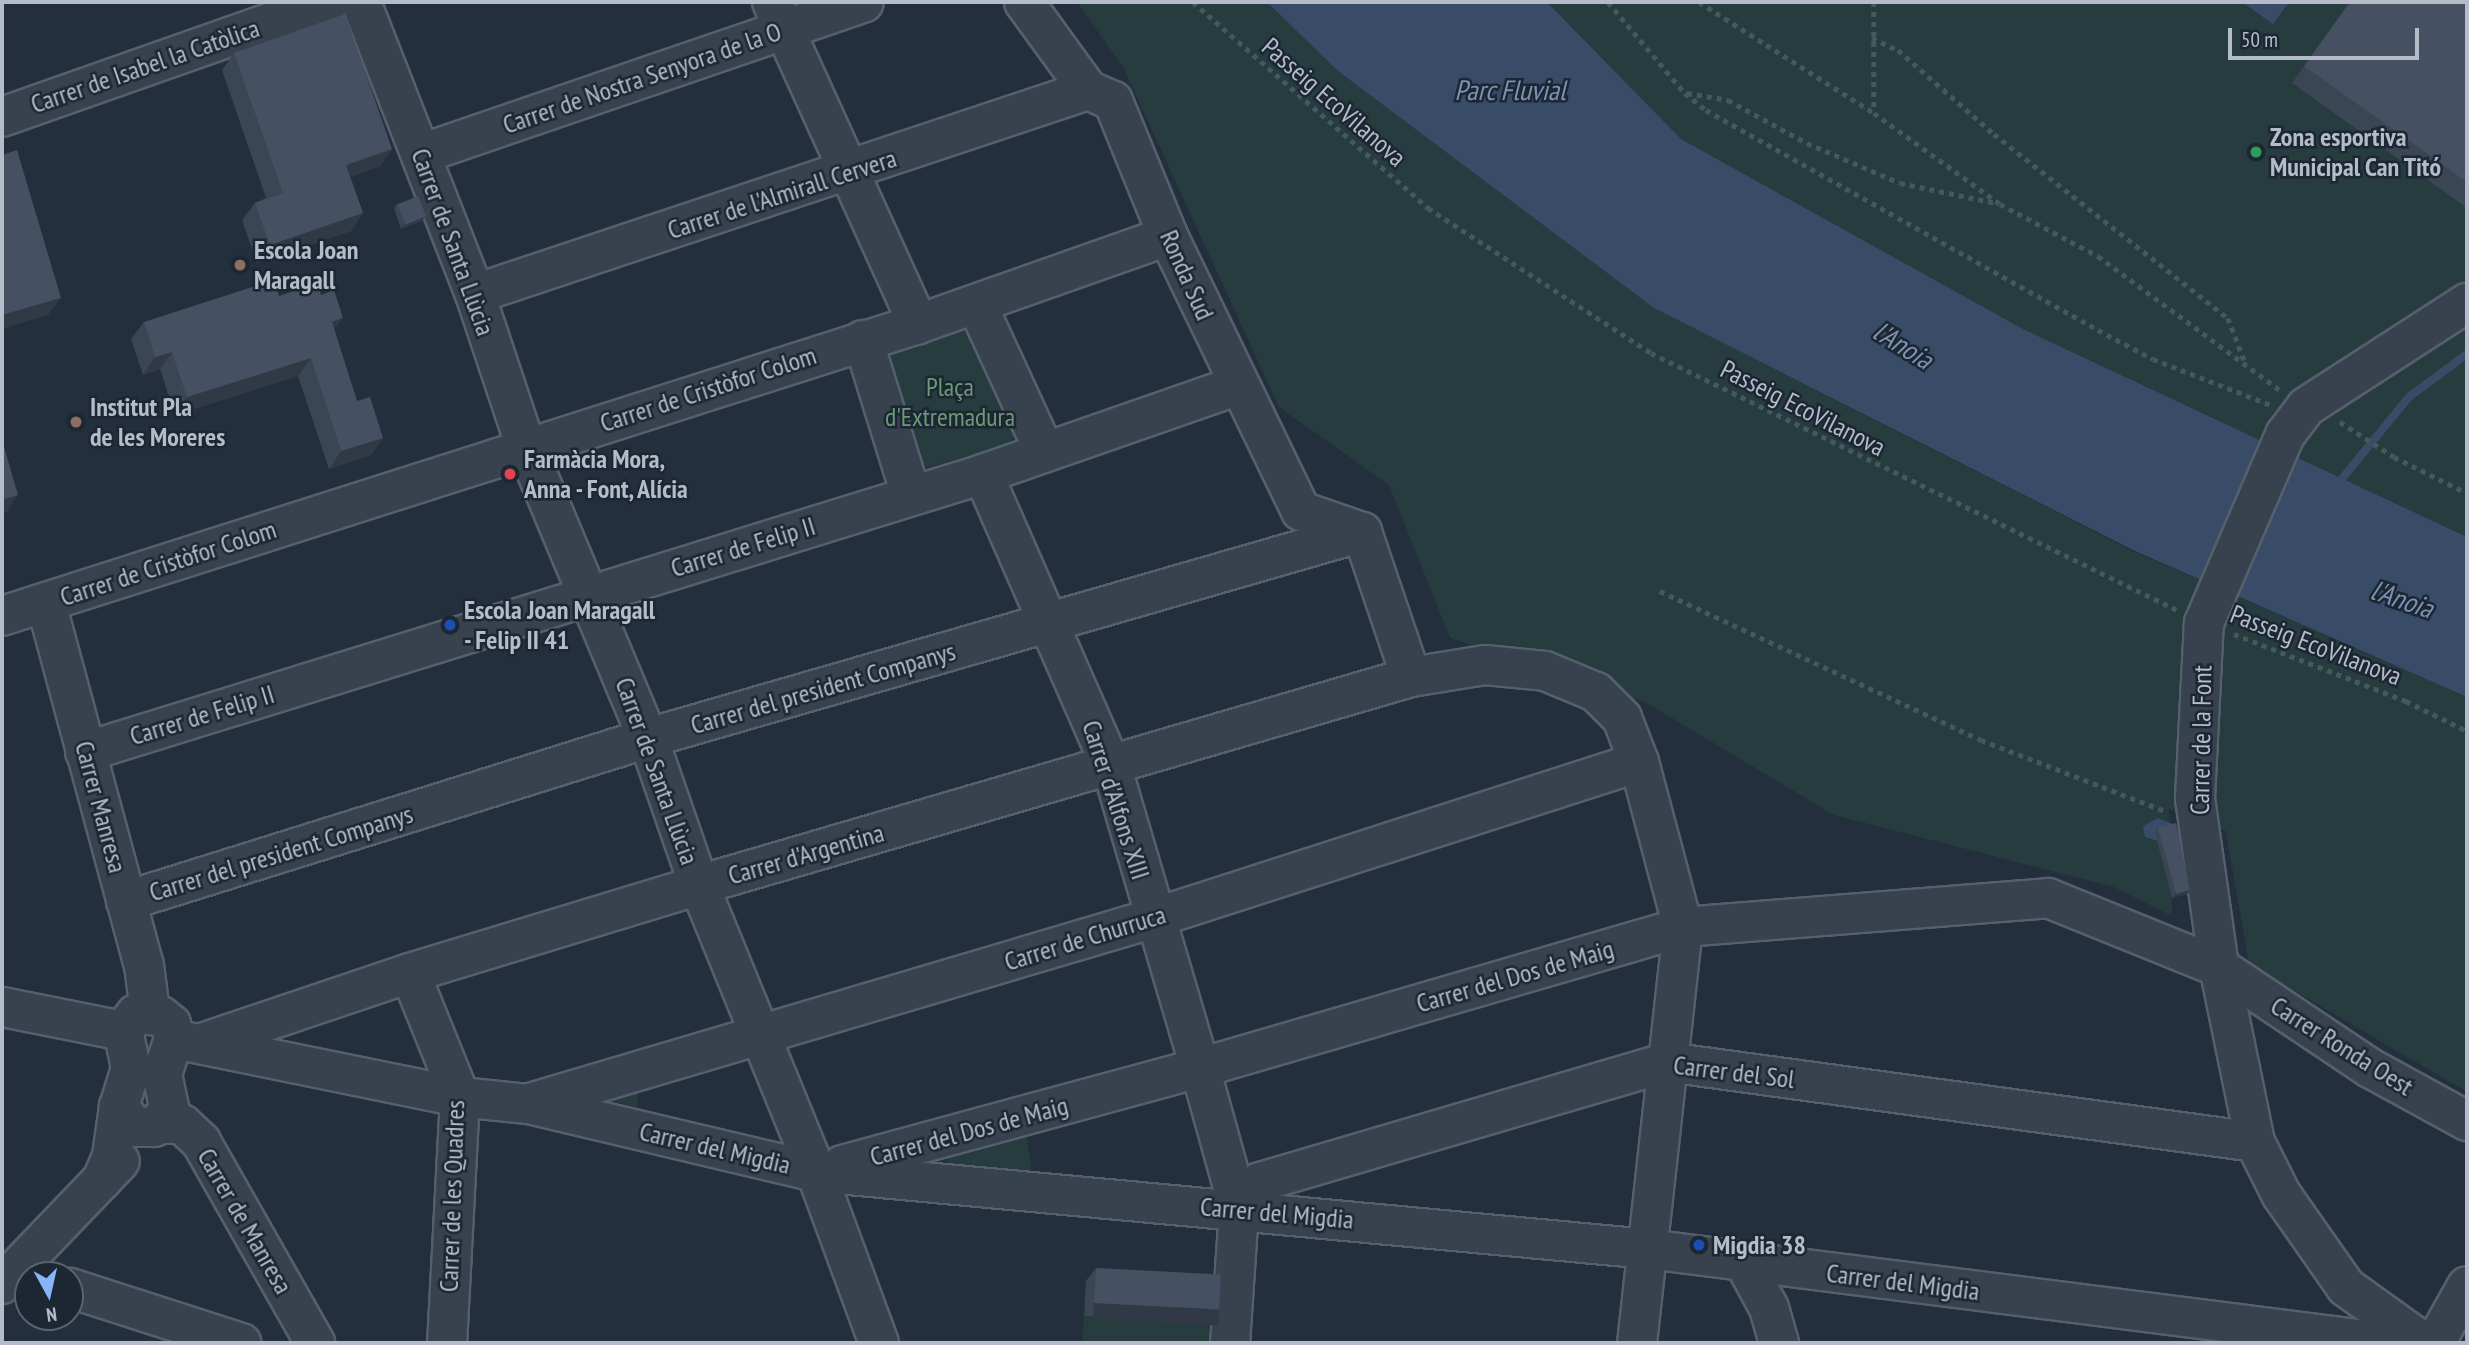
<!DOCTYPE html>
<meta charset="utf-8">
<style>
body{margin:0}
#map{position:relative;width:2469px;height:1345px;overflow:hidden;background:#242f3e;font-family:"PT Sans Narrow",sans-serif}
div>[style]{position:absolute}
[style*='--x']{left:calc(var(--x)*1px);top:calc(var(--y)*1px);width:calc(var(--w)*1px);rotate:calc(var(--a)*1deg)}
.green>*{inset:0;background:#263c3f}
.water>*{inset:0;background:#394c67}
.stream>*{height:8px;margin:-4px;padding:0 4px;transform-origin:4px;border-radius:4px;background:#394c67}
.path>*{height:4.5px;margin-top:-2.25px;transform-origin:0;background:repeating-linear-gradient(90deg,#44595c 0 5px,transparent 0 10px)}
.roads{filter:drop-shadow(2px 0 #565f6c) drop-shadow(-2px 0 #565f6c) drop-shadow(0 2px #565f6c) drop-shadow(0 -2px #565f6c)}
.minor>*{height:38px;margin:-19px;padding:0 19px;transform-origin:19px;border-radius:19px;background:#38414e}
.wall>*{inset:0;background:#3b4654}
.shaded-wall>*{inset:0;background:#303945;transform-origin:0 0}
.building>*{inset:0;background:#455162;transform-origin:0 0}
.dots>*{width:19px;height:19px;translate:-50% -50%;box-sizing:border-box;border:4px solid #1d2633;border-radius:50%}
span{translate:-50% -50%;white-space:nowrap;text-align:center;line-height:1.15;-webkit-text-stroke:5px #1d2633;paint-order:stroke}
.street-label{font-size:26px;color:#b4bcc9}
.poi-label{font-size:26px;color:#b4bcc9;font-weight:700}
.left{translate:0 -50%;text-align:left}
.park-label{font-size:26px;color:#6b9a76}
.water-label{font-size:28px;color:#7c92b1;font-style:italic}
.frame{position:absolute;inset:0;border:4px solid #b4bcc9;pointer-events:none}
.north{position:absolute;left:14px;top:1261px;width:70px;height:70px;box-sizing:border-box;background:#1d2633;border:2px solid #59626f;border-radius:50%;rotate:172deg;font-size:19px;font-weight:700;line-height:28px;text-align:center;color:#b4bcc9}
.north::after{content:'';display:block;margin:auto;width:24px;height:32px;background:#8ab4f8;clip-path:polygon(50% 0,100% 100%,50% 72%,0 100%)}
.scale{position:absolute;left:2228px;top:28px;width:191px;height:32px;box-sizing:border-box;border:4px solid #b4bcc9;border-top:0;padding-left:9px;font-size:21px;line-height:24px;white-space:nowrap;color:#b4bcc9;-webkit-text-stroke:5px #1d2633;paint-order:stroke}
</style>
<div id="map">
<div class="green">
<div style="clip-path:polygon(1077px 2px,1267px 2px,1338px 71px,1654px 308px,2135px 552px,2467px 697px,2467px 1092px,2249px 964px,2226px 831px,2169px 809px,2172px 916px,2114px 887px,1834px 815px,1645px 702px,1450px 638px,1389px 485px,1279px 407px,1123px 67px)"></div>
<div style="clip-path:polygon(1547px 2px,2467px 2px,2467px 537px,2023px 329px,1681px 139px)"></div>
<div style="clip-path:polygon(965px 325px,1021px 429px,1005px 447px,924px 468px,913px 459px,883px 364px,889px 352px)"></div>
<div style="clip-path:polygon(640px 1084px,637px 1107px,605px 1099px)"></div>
<div style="clip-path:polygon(1026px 1133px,1032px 1172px,948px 1163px,948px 1155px)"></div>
<div style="clip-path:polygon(1084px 1316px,1217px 1323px,1214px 1343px,1082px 1343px)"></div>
</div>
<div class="water">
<div style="clip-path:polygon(1267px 2px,1547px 2px,1681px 139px,2023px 329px,2467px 537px,2467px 697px,2135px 551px,1654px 308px,1338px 71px)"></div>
<div style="clip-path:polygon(2242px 2px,2289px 2px,2273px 24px)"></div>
<div style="clip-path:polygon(2158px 818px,2173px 824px,2174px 846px,2145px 837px,2143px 826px)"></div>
</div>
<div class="stream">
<div style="--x:2335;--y:487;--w:117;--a:-50.6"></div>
<div style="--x:2409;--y:397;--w:72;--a:-36.6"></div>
</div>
<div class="path">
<div style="--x:1193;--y:2;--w:313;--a:41.2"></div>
<div style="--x:1428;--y:208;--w:266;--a:33"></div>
<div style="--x:1651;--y:353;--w:585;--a:26.04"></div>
<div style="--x:1608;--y:2;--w:119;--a:49.8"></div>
<div style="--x:1685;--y:93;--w:27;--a:39"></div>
<div style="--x:1706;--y:110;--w:450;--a:29.3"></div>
<div style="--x:2098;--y:330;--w:62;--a:27.8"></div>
<div style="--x:2153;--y:359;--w:127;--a:21.3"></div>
<div style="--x:1699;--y:2;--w:207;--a:32.4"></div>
<div style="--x:1874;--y:113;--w:155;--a:35.8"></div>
<div style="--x:2000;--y:204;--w:111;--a:28"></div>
<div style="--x:2098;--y:256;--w:226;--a:36.4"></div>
<div style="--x:1874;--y:2;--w:110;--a:90"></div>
<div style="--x:1872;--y:38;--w:29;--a:25"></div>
<div style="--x:1898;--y:50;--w:128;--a:41.2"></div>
<div style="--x:1994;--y:134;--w:298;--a:38.2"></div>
<div style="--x:2228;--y:318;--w:50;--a:69"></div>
<div style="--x:1687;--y:93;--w:42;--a:9.7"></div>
<div style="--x:1728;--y:100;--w:90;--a:28.6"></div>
<div style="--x:1807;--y:143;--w:101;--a:23.3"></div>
<div style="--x:1900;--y:183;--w:98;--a:11.8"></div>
<div style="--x:2340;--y:422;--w:64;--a:32.9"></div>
<div style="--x:2394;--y:457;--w:81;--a:26.3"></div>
<div style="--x:1660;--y:591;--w:354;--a:24.9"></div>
<div style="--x:1981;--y:740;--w:197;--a:21.1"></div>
<div style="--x:2234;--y:634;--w:185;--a:21.3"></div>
<div style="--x:2406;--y:701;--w:68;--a:26.2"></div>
</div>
<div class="roads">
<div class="minor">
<div style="--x:361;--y:2;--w:313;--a:68.7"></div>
<div style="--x:475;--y:294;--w:161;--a:71.6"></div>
<div style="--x:526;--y:447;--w:316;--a:67.3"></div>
<div style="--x:648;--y:738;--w:156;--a:70.9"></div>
<div style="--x:699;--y:885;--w:310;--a:67.8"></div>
<div style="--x:816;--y:1172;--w:182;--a:69.8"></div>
<div style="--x:772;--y:2;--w:354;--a:65.6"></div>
<div style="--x:1024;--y:2;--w:109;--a:54"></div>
<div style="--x:1088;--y:90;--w:27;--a:24"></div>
<div style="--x:1113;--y:101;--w:146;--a:67.8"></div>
<div style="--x:1168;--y:236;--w:305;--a:64.2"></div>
<div style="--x:1301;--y:511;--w:65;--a:19"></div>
<div style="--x:2;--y:117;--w:347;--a:-19.4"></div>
<div style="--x:421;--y:154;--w:468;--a:-18.9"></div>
<div style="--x:475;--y:294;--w:646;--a:-18.41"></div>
<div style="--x:977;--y:305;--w:161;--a:65.3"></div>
<div style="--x:863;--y:340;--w:162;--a:72.8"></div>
<div style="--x:983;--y:474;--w:318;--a:66.3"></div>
<div style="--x:1111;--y:765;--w:316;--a:73.6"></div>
<div style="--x:1200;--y:1068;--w:146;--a:74.5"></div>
<div style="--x:1239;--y:1209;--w:134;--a:93.8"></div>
<div style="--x:1362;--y:532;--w:153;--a:71.3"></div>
<div style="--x:46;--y:603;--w:375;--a:74.9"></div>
<div style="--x:144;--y:965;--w:47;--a:82.7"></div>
<div style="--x:2;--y:616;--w:961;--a:-17.68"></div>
<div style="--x:918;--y:324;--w:265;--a:-19.4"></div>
<div style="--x:85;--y:752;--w:940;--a:-17.2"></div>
<div style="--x:983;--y:474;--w:270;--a:-19.2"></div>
<div style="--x:126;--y:901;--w:547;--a:-17.34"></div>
<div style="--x:648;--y:738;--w:743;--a:-16.09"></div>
<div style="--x:410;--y:973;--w:134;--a:68"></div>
<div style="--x:460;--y:1097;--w:246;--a:93"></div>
<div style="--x:2;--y:1007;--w:123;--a:11.2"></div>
<div style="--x:174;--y:1039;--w:292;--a:11.5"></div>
<div style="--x:460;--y:1097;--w:68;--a:5.9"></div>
<div style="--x:528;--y:1104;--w:296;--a:13.3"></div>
<div style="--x:816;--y:1172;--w:836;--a:5.29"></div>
<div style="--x:1648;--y:1249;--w:747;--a:7.23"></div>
<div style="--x:205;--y:1042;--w:216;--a:-18.6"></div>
<div style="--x:410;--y:973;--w:302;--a:-16.9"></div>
<div style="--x:699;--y:885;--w:742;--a:-16.28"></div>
<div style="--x:1411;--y:677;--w:75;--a:-9.2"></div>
<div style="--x:1485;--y:665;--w:60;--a:5.7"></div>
<div style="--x:1545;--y:671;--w:55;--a:22.4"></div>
<div style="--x:1596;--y:692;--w:37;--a:45"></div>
<div style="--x:1622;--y:718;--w:47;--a:68.9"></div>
<div style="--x:1639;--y:762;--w:171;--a:75.1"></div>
<div style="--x:1683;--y:927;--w:419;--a:96.3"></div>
<div style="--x:530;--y:1103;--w:651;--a:-16.51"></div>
<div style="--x:1154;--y:918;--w:509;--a:-17.83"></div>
<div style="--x:159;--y:1124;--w:23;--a:0"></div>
<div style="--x:182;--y:1124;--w:26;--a:43"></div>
<div style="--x:201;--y:1142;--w:231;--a:60.4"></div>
<div style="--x:842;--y:1165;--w:371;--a:-15.2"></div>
<div style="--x:1200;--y:1068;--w:503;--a:-16.27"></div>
<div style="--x:1683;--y:927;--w:366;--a:-4.5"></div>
<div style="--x:2048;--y:898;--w:184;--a:22"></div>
<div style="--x:2219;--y:967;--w:182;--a:33.8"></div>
<div style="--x:2370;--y:1068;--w:111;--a:28.7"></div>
<div style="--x:102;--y:1180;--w:26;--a:-67"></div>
<div style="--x:112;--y:1156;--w:49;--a:-81.9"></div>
<div style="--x:119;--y:1107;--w:41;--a:-72.9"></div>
<div style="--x:131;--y:1068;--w:38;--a:-102"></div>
<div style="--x:123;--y:1031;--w:21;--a:-53"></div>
<div style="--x:136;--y:1014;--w:25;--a:5"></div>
<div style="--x:161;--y:1016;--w:13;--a:39"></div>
<div style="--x:171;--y:1024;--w:15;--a:79"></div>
<div style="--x:174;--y:1039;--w:37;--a:109"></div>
<div style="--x:162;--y:1074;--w:38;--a:78"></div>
<div style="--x:170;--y:1111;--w:23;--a:135"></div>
<div style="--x:154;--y:1127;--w:19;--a:180"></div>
<div style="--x:135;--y:1127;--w:26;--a:-129"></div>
<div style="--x:1239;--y:1209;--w:34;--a:-52"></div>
<div style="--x:1260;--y:1182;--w:424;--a:-16.4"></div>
<div style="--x:1667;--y:1062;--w:593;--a:7.75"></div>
<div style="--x:1744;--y:1262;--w:52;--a:61.5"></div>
<div style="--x:1769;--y:1308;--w:36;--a:74"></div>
<div style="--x:2;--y:1284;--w:170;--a:-46.2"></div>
<div style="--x:70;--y:1288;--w:180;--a:17.8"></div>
<div style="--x:2424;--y:1343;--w:96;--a:-144.3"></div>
<div style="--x:2346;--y:1287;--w:113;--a:-125"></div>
<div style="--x:2281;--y:1194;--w:58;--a:-116.6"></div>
<div style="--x:2255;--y:1142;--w:179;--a:-101.6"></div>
<div style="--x:2219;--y:967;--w:171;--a:-98.1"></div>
<div style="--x:2195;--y:798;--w:175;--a:-87.1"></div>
<div style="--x:2204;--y:623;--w:205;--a:-66.7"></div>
<div style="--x:2285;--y:435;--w:35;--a:-53"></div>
<div style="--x:2306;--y:407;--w:192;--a:-32.9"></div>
<div style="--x:2435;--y:1343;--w:65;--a:-60.7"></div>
</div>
</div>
<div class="wall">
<div style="clip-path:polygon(2350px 2px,2467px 2px,2467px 208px,2292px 83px)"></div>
<div style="clip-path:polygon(234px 53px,392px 149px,380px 166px,350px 177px,363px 213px,351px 231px,257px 263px,242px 220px,255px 203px,266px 198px,222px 70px)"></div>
<div style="clip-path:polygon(397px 204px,422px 221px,401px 229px,394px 208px)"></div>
<div style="clip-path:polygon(279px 296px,334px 330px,357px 401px,383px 438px,371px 455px,329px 469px,298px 376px,175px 415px,160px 369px,143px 375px,131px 339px,144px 322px)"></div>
<div style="clip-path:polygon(2158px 828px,2190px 890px,2187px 894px,2172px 898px,2155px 833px)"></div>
<div style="clip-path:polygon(1096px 1268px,1209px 1322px,1084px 1316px,1086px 1281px)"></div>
</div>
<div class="shaded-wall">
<div style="clip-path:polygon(392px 149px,380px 166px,334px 183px,346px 165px)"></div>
<div style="clip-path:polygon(363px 213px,351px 231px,257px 263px,270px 245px)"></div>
<div style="clip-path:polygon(426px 216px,422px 221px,401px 229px,404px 224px)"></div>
<div style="clip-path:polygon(61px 298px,48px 315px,2px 329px,2px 315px)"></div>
<div style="clip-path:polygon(343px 318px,330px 336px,332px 322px)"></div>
<div style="clip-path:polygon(172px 352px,160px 369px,143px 375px,155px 357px)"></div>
<div style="clip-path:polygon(311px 358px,298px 376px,175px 415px,187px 397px)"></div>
<div style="clip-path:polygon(383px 438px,371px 455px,329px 469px,341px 451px)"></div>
<div style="clip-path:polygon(18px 495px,6px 513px,2px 514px,2px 500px)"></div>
<div style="clip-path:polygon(2190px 890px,2187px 894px,2172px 898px,2176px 894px)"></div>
<div style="left:1094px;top:1303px;width:125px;height:16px;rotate:3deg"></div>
</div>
<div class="building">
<div style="clip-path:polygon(2350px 2px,2467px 2px,2467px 182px,2304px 66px)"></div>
<div style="clip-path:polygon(345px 14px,392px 149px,346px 165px,363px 213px,270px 245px,255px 203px,283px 193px,234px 53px)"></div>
<div style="clip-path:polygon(17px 150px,61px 298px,2px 315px,2px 155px)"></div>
<div style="left:418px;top:196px;width:22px;height:22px;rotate:68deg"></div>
<div style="clip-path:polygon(274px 280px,279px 296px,318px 283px,321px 295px,334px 290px,343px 318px,332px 322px,357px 401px,370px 397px,383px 438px,341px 451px,311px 358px,187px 397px,172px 352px,155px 357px,144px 322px)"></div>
<div style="clip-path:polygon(2px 440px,18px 495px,2px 500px)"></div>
<div style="clip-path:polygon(2176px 823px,2190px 890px,2176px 894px,2158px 828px)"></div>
<div style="left:1096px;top:1268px;width:125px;height:35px;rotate:3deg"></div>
</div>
<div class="dots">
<div style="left:2256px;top:152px;background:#2e9e5b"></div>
<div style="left:240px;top:265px;background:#8d6e63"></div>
<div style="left:76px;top:422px;background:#8d6e63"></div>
<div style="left:510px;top:474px;background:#e0444e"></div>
<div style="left:450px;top:625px;background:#1a4fb4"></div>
<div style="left:1699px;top:1245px;background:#1a4fb4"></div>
</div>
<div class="street-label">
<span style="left:145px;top:66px;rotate:-19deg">Carrer de Isabel la Catòlica</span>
<span style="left:642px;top:78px;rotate:-19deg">Carrer de Nostra Senyora de la O</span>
<span style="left:1334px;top:102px;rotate:41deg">Passeig EcoVilanova</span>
<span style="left:782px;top:194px;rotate:-18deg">Carrer de l'Almirall Cervera</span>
<span style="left:453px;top:242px;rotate:70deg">Carrer de Santa Llùcia</span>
<span style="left:1187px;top:275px;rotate:66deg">Ronda Sud</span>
<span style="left:708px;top:389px;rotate:-18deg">Carrer de Cristòfor Colom</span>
<span style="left:1803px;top:408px;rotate:27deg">Passeig EcoVilanova</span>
<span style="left:743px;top:547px;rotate:-17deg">Carrer de Felip II</span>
<span style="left:168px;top:563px;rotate:-18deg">Carrer de Cristòfor Colom</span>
<span style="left:2316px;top:645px;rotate:21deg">Passeig EcoVilanova</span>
<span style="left:823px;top:688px;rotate:-16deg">Carrer del president Companys</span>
<span style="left:202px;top:715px;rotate:-17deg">Carrer de Felip II</span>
<span style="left:2201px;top:740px;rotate:-89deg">Carrer de la Font</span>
<span style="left:657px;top:771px;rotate:70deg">Carrer de Santa Llùcia</span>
<span style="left:1116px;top:800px;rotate:72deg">Carrer d'Alfons XIII</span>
<span style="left:101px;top:807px;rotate:75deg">Carrer Manresa</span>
<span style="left:281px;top:853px;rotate:-17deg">Carrer del president Companys</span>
<span style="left:806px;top:854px;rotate:-16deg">Carrer d'Argentina</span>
<span style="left:1085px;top:938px;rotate:-17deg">Carrer de Churruca</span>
<span style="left:1515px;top:976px;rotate:-16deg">Carrer del Dos de Maig</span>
<span style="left:2342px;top:1046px;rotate:32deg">Carrer Ronda Oest</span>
<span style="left:1734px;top:1072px;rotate:7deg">Carrer del Sol</span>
<span style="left:969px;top:1131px;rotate:-15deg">Carrer del Dos de Maig</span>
<span style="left:715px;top:1148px;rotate:13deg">Carrer del Migdia</span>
<span style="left:452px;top:1196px;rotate:-88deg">Carrer de les Quadres</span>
<span style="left:1277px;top:1213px;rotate:5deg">Carrer del Migdia</span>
<span style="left:245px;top:1221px;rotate:60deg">Carrer de Manresa</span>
<span style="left:1903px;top:1282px;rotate:7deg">Carrer del Migdia</span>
</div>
<div class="poi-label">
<span class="left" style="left:2270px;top:152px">Zona esportiva<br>Municipal Can Titó</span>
<span class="left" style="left:254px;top:265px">Escola Joan<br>Maragall</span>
<span class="left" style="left:90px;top:422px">Institut Pla<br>de les Moreres</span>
<span class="left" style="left:524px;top:474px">Farmàcia Mora,<br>Anna - Font, Alícia</span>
<span class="left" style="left:464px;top:625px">Escola Joan Maragall<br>- Felip II 41</span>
<span class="left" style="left:1713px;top:1245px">Migdia 38</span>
</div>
<div class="park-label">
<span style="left:950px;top:402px">Plaça<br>d'Extremadura</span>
</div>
<div class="water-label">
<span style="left:1510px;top:90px">Parc Fluvial</span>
<span style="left:1903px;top:345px;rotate:32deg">l'Anoia</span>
<span style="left:2402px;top:599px;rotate:19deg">l'Anoia</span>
</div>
<div class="frame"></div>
<div class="north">N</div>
<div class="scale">50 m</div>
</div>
